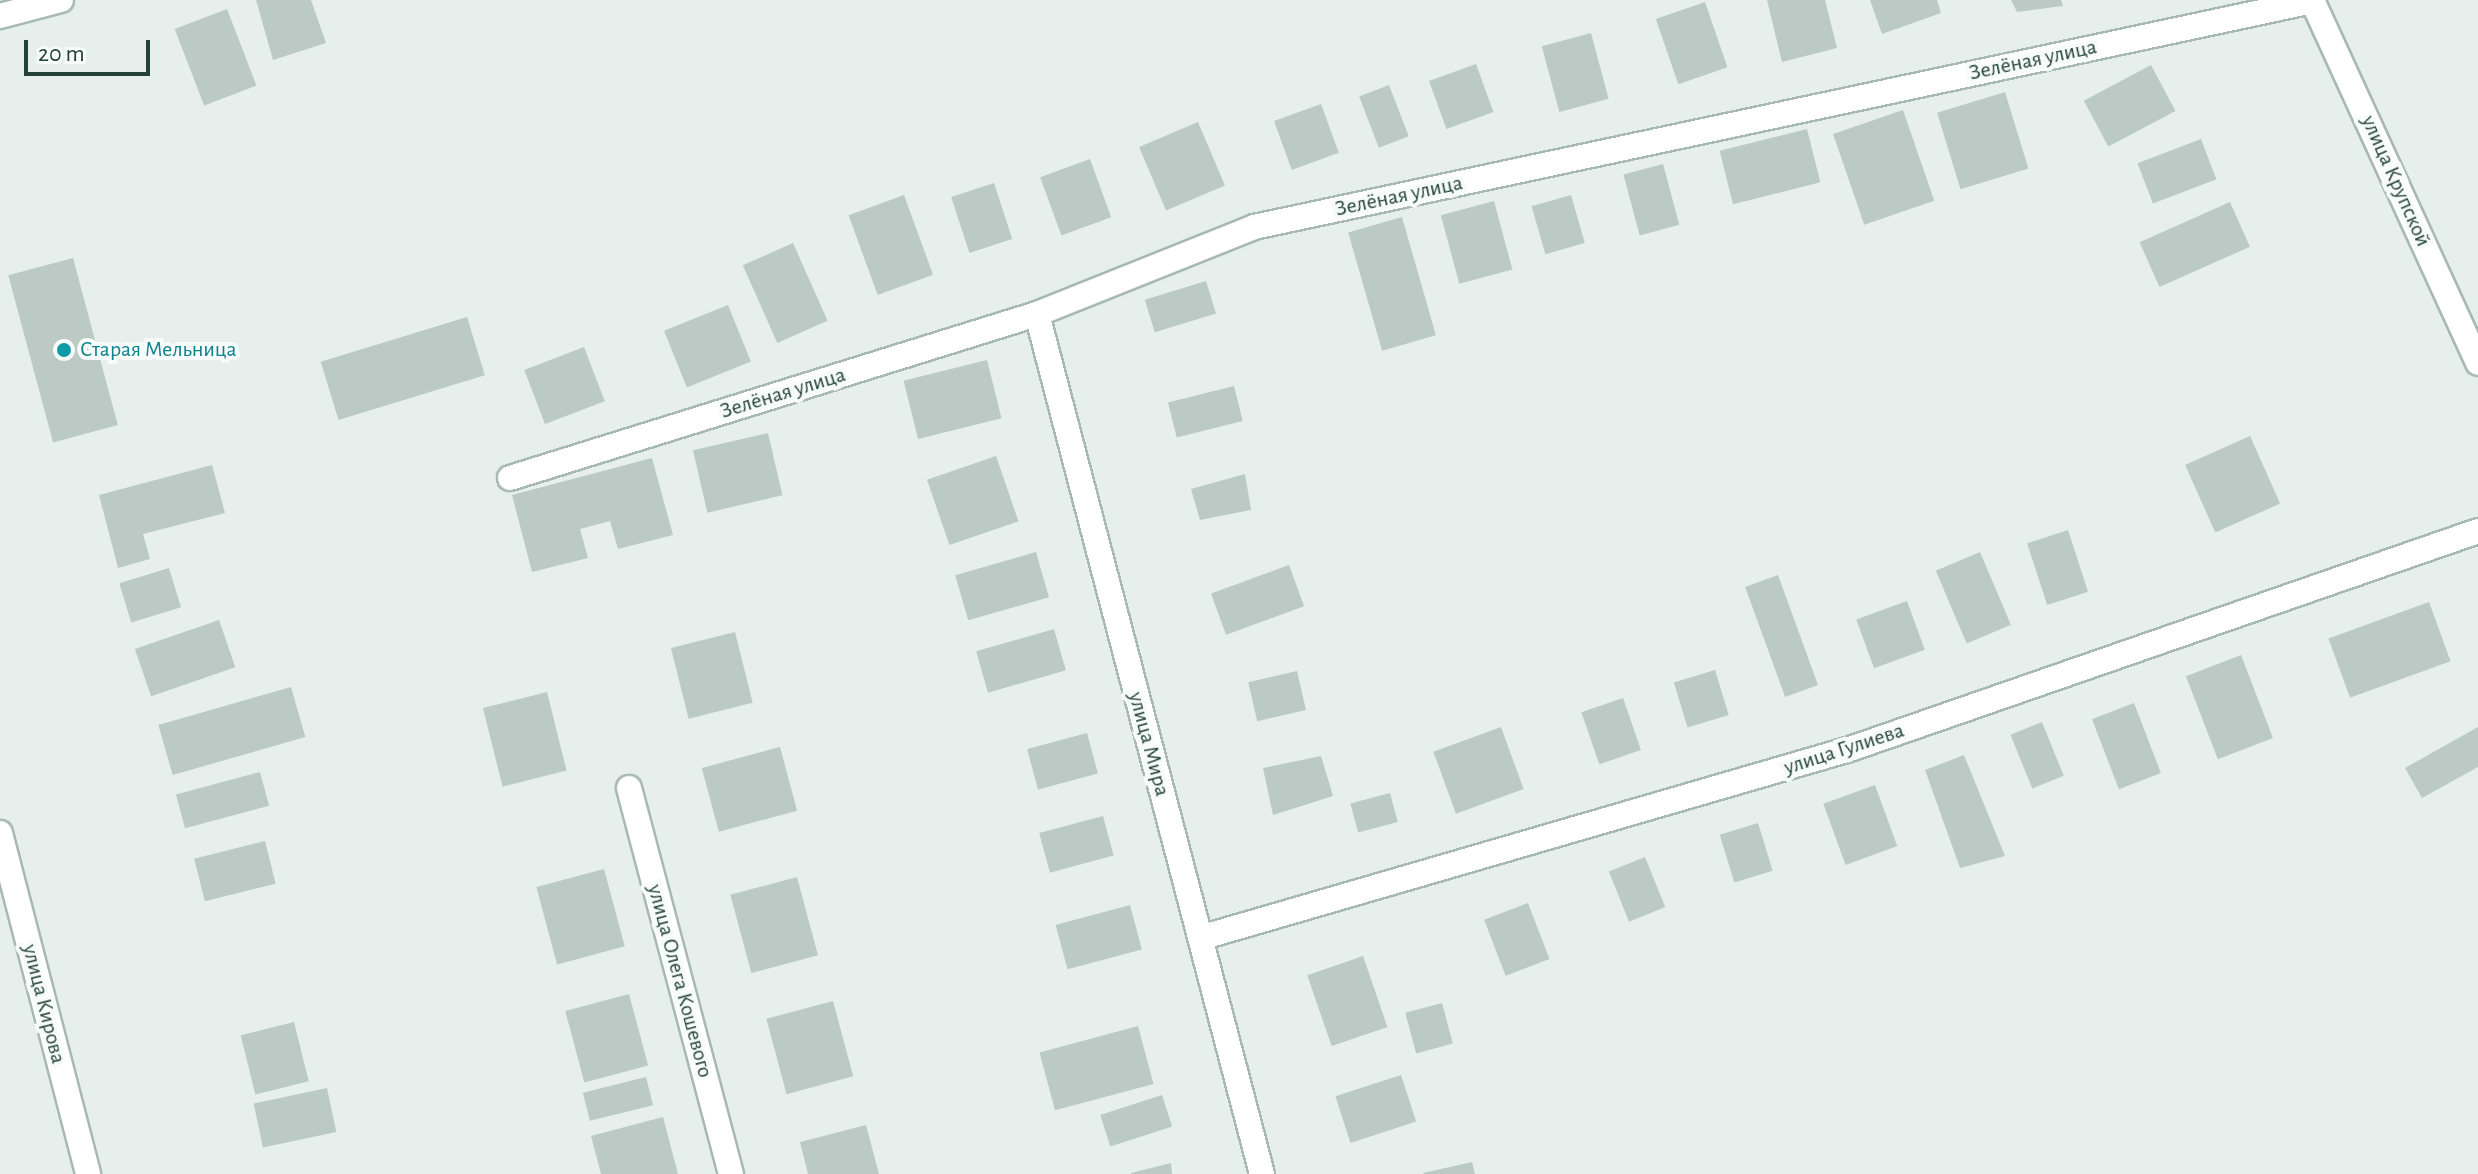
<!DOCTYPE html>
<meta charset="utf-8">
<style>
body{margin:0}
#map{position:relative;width:2478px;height:1174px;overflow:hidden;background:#e6efeb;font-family:"Alegreya Sans",sans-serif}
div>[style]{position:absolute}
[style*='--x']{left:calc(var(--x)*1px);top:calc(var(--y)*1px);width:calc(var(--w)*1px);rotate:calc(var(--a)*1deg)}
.building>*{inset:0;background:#bbcac4;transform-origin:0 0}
.roads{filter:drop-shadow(2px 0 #a8b8b2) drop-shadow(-2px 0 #a8b8b2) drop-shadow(0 2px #a8b8b2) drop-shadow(0 -2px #a8b8b2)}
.street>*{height:24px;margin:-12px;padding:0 12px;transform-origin:12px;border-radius:12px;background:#fff}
.secondary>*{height:24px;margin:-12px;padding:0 12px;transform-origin:12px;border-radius:12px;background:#fff}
.dots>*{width:22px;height:22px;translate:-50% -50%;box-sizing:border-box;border:4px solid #f7fbf9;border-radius:50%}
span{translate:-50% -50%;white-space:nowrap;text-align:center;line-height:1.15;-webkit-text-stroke:8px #f7fbf9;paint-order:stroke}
.street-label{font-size:22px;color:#24423a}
.culture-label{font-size:22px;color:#0d838f}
.left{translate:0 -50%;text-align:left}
.scale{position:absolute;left:24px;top:40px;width:126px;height:36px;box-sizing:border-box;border:4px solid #24423a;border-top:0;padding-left:10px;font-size:24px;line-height:28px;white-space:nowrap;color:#24423a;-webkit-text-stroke:6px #f7fbf9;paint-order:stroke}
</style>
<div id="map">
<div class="building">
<div style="clip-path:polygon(256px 0,311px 0,326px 43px,273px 60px)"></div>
<div style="clip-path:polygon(1767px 0,1825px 0,1837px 48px,1782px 62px)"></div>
<div style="clip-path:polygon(1870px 0,1937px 0,1941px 13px,1882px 34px)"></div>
<div style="clip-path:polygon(2011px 0,2061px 0,2063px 6px,2017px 12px)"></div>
<div style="left:1705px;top:2px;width:69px;height:52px;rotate:71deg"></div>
<div style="left:227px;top:9px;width:82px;height:56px;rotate:69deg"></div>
<div style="left:1591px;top:33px;width:68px;height:51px;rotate:75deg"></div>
<div style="left:1476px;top:64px;width:51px;height:50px;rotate:70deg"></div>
<div style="left:2151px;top:65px;width:52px;height:76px;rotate:62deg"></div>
<div style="left:1389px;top:85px;width:55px;height:32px;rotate:69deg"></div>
<div style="left:2005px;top:92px;width:80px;height:71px;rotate:73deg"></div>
<div style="left:1321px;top:104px;width:52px;height:50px;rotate:70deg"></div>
<div style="left:1903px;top:110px;width:96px;height:74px;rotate:71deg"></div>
<div style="left:1198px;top:122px;width:69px;height:64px;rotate:67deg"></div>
<div style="left:1807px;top:129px;width:55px;height:90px;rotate:76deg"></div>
<div style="left:2201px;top:139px;width:43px;height:68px;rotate:69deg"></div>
<div style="left:1090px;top:159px;width:62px;height:53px;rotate:70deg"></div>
<div style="left:1663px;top:164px;width:63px;height:41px;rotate:75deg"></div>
<div style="left:994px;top:183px;width:59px;height:45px;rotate:72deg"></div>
<div style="left:904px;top:195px;width:85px;height:59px;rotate:70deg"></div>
<div style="left:1571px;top:195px;width:50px;height:41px;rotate:74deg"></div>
<div style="left:1494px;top:201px;width:71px;height:55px;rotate:75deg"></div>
<div style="left:2230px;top:202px;width:49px;height:99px;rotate:66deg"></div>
<div style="left:1402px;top:217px;width:123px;height:56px;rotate:74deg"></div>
<div style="left:793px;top:243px;width:85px;height:55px;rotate:66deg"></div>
<div style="left:73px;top:258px;width:173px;height:67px;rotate:75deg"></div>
<div style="left:1206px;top:281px;width:34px;height:64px;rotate:73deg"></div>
<div style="left:728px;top:305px;width:61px;height:69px;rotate:68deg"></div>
<div style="left:467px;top:317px;width:61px;height:153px;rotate:73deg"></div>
<div style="left:584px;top:347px;width:58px;height:64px;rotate:69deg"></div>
<div style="left:987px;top:360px;width:60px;height:86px;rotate:76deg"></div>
<div style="left:1234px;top:386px;width:36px;height:68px;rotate:76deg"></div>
<div style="left:768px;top:433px;width:64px;height:77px;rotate:77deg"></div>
<div style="left:2250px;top:436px;width:74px;height:71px;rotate:66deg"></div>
<div style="left:996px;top:456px;width:69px;height:73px;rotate:71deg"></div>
<div style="clip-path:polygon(652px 458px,673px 535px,618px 549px,610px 521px,580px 529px,588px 558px,532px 572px,512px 495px)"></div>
<div style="clip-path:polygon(212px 465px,225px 513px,143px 534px,150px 559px,118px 568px,99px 495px)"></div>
<div style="clip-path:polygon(1245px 474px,1251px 510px,1200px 520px,1191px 489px)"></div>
<div style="left:2068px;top:530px;width:65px;height:43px;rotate:72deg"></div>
<div style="left:1036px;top:552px;width:47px;height:84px;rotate:74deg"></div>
<div style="left:1980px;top:552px;width:79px;height:48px;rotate:67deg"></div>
<div style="left:1289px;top:565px;width:44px;height:83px;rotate:70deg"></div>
<div style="left:169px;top:568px;width:41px;height:52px;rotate:73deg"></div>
<div style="left:1778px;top:575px;width:117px;height:35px;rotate:70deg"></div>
<div style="left:1907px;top:601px;width:52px;height:54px;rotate:70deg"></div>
<div style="left:2429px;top:602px;width:63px;height:107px;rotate:70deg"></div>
<div style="left:219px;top:620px;width:50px;height:89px;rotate:71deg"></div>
<div style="left:1054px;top:629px;width:43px;height:81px;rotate:74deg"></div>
<div style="left:735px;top:632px;width:73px;height:66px;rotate:76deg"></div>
<div style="left:2241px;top:655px;width:89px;height:59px;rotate:69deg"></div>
<div style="left:1715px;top:670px;width:47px;height:43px;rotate:73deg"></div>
<div style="left:1297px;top:671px;width:40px;height:50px;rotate:77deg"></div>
<div style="left:291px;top:687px;width:52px;height:138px;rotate:74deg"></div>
<div style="left:547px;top:692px;width:81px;height:66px;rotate:76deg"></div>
<div style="left:1623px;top:698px;width:55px;height:44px;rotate:71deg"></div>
<div style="left:2134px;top:703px;width:75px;height:45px;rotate:69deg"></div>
<div style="left:2042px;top:722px;width:58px;height:34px;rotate:68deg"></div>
<div style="left:1501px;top:727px;width:66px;height:72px;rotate:70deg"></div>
<div style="clip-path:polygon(2478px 727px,2478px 767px,2422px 798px,2405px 768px)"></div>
<div style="left:1087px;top:733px;width:42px;height:62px;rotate:75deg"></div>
<div style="left:780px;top:747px;width:66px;height:81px;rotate:75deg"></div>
<div style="clip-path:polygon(1964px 755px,2005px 856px,1960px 868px,1925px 770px)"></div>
<div style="clip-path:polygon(1321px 756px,1333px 796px,1273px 815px,1263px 768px)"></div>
<div style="left:260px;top:772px;width:35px;height:87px;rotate:75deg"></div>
<div style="left:1875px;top:785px;width:65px;height:55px;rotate:70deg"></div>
<div style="left:1390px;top:793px;width:30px;height:41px;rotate:75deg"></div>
<div style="left:1103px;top:816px;width:41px;height:66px;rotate:75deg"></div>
<div style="left:1758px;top:823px;width:50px;height:40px;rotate:73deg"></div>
<div style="left:265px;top:841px;width:44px;height:73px;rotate:76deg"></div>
<div style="left:1645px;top:857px;width:54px;height:39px;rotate:68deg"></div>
<div style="left:604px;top:869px;width:80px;height:70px;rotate:75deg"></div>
<div style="left:797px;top:877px;width:81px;height:69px;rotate:75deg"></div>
<div style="left:1528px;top:903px;width:60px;height:47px;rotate:69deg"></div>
<div style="left:1130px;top:905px;width:46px;height:77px;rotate:75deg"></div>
<div style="left:1363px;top:956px;width:75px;height:59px;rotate:71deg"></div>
<div style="left:629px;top:994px;width:74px;height:66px;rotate:75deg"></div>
<div style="left:833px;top:1001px;width:78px;height:69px;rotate:75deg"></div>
<div style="left:1442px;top:1003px;width:42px;height:38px;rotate:75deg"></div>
<div style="left:294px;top:1022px;width:61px;height:55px;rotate:76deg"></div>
<div style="left:1138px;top:1026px;width:60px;height:102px;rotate:75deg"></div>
<div style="left:1401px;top:1075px;width:49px;height:69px;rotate:72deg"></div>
<div style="left:646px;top:1077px;width:29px;height:65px;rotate:76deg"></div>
<div style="left:327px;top:1088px;width:45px;height:75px;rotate:78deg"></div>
<div style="left:1162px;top:1095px;width:33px;height:65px;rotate:72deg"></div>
<div style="clip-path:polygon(663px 1117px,678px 1174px,601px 1174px,591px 1136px)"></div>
<div style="clip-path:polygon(866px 1125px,879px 1174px,808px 1174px,800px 1142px)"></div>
<div style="clip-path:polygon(1472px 1162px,1475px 1174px,1424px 1174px,1423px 1173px)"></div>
<div style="clip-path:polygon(1171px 1163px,1172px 1174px,1131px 1174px,1131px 1173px)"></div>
</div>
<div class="roads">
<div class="street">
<div style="--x:2312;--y:0;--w:399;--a:65.4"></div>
<div style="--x:0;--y:16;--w:63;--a:-14.7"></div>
<div style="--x:1037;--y:314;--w:889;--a:75.34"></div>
<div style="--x:510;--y:478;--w:552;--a:-17.29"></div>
<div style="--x:1037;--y:314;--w:234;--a:-21.8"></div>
<div style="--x:1254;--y:227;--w:1083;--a:-12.05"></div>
<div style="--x:629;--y:788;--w:399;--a:75.2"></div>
<div style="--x:1200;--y:938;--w:677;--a:-16.21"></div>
<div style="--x:1850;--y:749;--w:665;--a:-19.14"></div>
</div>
<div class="secondary">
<div style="--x:0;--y:833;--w:352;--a:75.5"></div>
</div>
</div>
<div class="dots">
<div style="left:64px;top:350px;background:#0f9aa8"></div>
</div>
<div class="street-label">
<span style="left:2033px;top:60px;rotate:-12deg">Зелёная улица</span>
<span style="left:2396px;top:181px;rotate:66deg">улица Крупской</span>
<span style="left:1399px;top:196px;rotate:-12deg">Зелёная улица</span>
<span style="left:783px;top:393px;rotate:-17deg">Зелёная улица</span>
<span style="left:1149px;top:744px;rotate:75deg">улица Мира</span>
<span style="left:1844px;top:749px;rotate:-18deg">улица Гулиева</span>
<span style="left:680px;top:981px;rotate:75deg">улица Олега Кошевого</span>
<span style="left:44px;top:1004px;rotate:76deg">улица Кирова</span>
</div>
<div class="culture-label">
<span class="left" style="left:80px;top:350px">Старая Мельница</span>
</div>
<div class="scale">20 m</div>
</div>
